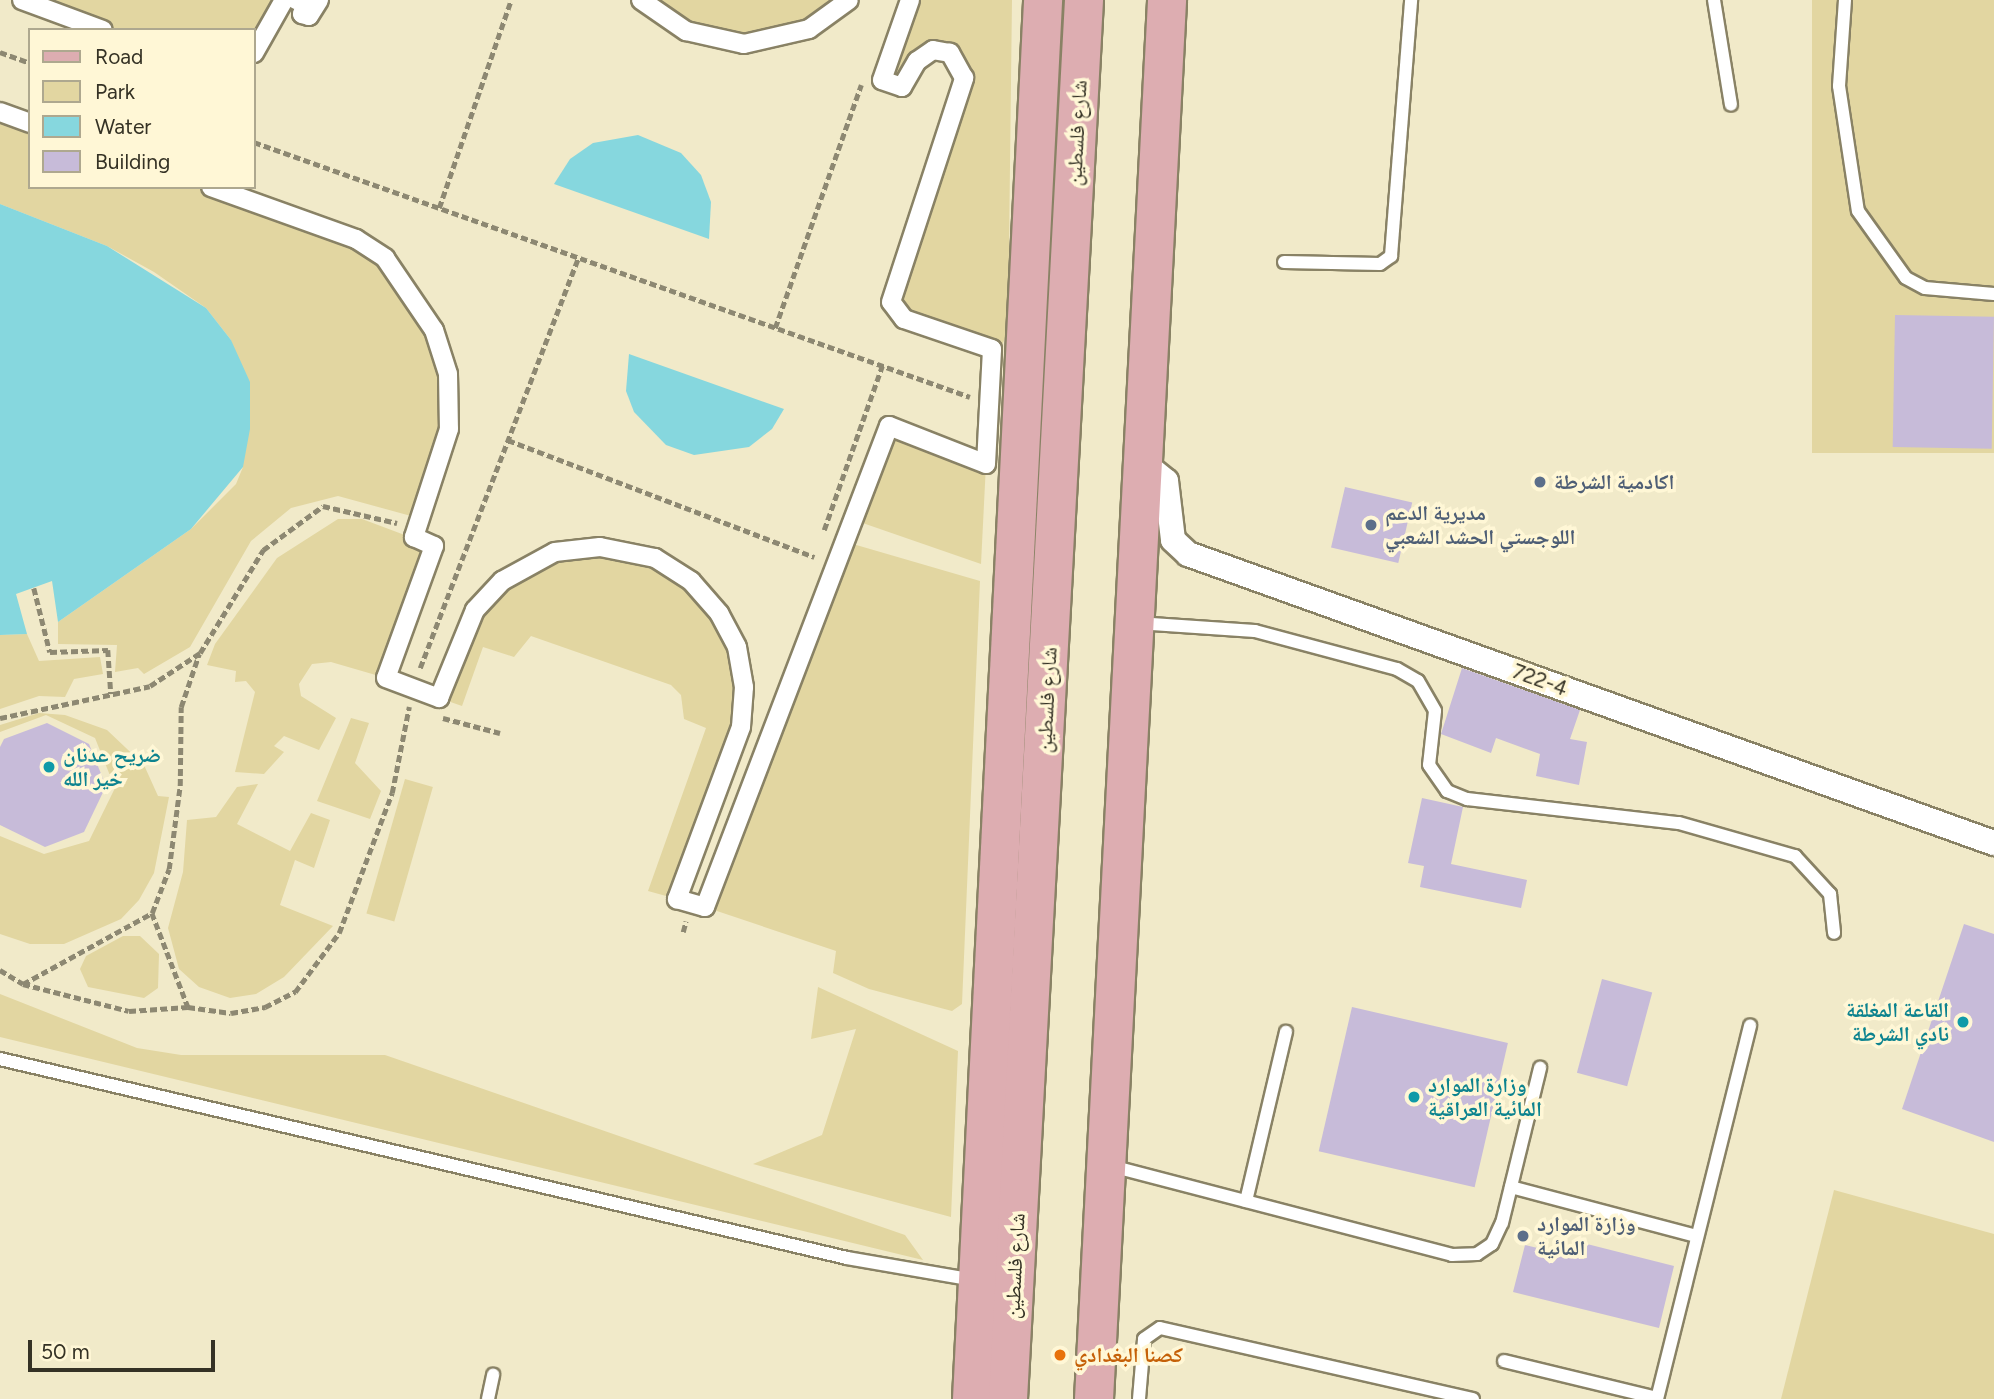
<!DOCTYPE html>
<meta charset="utf-8">
<style>
body{margin:0}
#map{position:relative;width:1994px;height:1399px;overflow:hidden;background:#f1eac9;font-family:Figtree,"Noto Naskh Arabic",sans-serif}
div>[style]{position:absolute}
[style*='--x']{left:calc(var(--x)*1px);top:calc(var(--y)*1px);width:calc(var(--w)*1px);rotate:calc(var(--a)*1deg)}
.green>*{inset:0;background:#e2d6a1;transform-origin:0 0}
.water>*{inset:0;background:#86d7de}
.building>*{inset:0;background:#c7bbd9;transform-origin:0 0}
.path>*{height:4.5px;margin-top:-2.25px;transform-origin:0;background:repeating-linear-gradient(90deg,#8d8872 0 7px,transparent 0 10.5px)}
.roads{filter:drop-shadow(2px 0 #898265) drop-shadow(-2px 0 #898265) drop-shadow(0 2px #898265) drop-shadow(0 -2px #898265)}
.service>*{height:12px;margin:-6px;padding:0 6px;transform-origin:6px;border-radius:6px;background:#fff}
.pedestrian>*{height:18px;margin:-9px;padding:0 9px;transform-origin:9px;border-radius:9px;background:#fff}
.minor>*{height:24px;margin:-12px;padding:0 12px;transform-origin:12px;border-radius:12px;background:#fff}
.primary>*{height:38px;margin:-19px;padding:0 19px;transform-origin:19px;border-radius:19px;background:#ddadb1}
.dots>*{width:19px;height:19px;translate:-50% -50%;box-sizing:border-box;border:4px solid #fff7d6;border-radius:50%}
span{translate:-50% -50%;white-space:nowrap;text-align:center;line-height:1.15;-webkit-text-stroke:7px #fff7d6;paint-order:stroke}
.street-label{font-size:21px;color:#353225}
.service-label{font-size:21px;color:#4e5e75;font-weight:700}
.left{translate:0 -50%;text-align:left}
.culture-label{font-size:21px;color:#0d838f;font-weight:700}
.right{translate:-100% -50%;text-align:right}
.food-label{font-size:21px;color:#c56008;font-weight:700}
.legend{position:absolute;left:28px;top:28px;width:228px;height:161px;box-sizing:border-box;background:#fff7d6;border:2px solid #aea88f;margin:0;padding:9px 12px;list-style:none;font-size:21px;color:#353225}
.legend li{display:flex;align-items:center;gap:14px;height:35px}
.legend b{width:35px;border:2px solid #aea88f}
.scale{position:absolute;left:28px;top:1340px;width:187px;height:32px;box-sizing:border-box;border:4px solid #353225;border-top:0;padding-left:9px;font-size:21px;line-height:24px;white-space:nowrap;color:#353225;-webkit-text-stroke:5px #fff7d6;paint-order:stroke}
</style>
<div id="map">
<div class="green">
<div style="clip-path:polygon(22px 0,284px 0,254px 53px,254px 30px,103px 30px)"></div>
<div style="clip-path:polygon(641px 0,849px 0,829px 17px,723px 42px)"></div>
<div style="clip-path:polygon(910px 0,1012px 0,1008px 332px,1001px 347px,896px 311px,964px 78px,942px 50px,902px 87px,882px 80px)"></div>
<div style="left:1812px;top:0;width:182px;height:453px"></div>
<div style="clip-path:polygon(0 112px,30px 123px,30px 187px,211px 187px,385px 258px,434px 330px,449px 429px,422px 519px,338px 496px,291px 508px,251px 541px,190px 647px,144px 674px,138px 668px,115px 672px,117px 645px,58px 644px,58px 622px,191px 529px,236px 484px,243px 467px,231px 340px,206px 308px,154px 272px,107px 246px,0 204px)"></div>
<div style="clip-path:polygon(889px 426px,986px 464px,981px 564px,854px 520px)"></div>
<div style="clip-path:polygon(338px 519px,362px 519px,434px 546px,386px 678px,331px 662px,312px 664px,299px 684px,301px 696px,336px 718px,319px 750px,284px 736px,274px 746px,284px 752px,264px 774px,235px 772px,255px 692px,246px 681px,235px 682px,236px 671px,207px 665px,215px 644px,277px 558px)"></div>
<div style="clip-path:polygon(846px 542px,980px 581px,962px 1004px,952px 1011px,869px 989px,833px 973px,836px 951px,705px 907px)"></div>
<div style="clip-path:polygon(555px 552px,655px 558px,729px 629px,744px 706px,677px 899px,648px 891px,706px 728px,684px 719px,681px 695px,671px 685px,531px 636px,514px 657px,483px 647px,462px 706px,439px 698px,475px 610px)"></div>
<div style="clip-path:polygon(27px 634px,39px 661px,100px 657px,103px 674px,74px 679px,65px 697px,39px 696px,0 709px,0 635px)"></div>
<div style="clip-path:polygon(39px 713px,65px 715px,107px 730px,144px 765px,158px 796px,169px 797px,154px 873px,139px 900px,121px 919px,64px 944px,30px 944px,0 934px,0 836px,44px 854px,89px 841px,115px 788px,95px 738px,46px 715px,0 732px,0 725px)"></div>
<div style="clip-path:polygon(351px 718px,369px 723px,355px 763px,381px 791px,370px 819px,317px 801px)"></div>
<div style="left:405px;top:779px;width:29px;height:140px;rotate:16deg"></div>
<div style="clip-path:polygon(258px 784px,237px 824px,290px 851px,311px 813px,330px 820px,314px 868px,295px 860px,280px 905px,333px 926px,284px 977px,256px 994px,230px 998px,199px 987px,179px 969px,168px 928px,183px 872px,187px 820px,216px 817px,237px 787px)"></div>
<div style="clip-path:polygon(123px 936px,140px 936px,159px 954px,158px 988px,144px 998px,88px 987px,80px 969px,86px 956px)"></div>
<div style="clip-path:polygon(818px 987px,958px 1051px,951px 1217px,753px 1164px,822px 1135px,856px 1029px,811px 1039px)"></div>
<div style="clip-path:polygon(0 994px,137px 1048px,181px 1055px,385px 1055px,905px 1235px,923px 1260px,0 1037px)"></div>
<div style="clip-path:polygon(1834px 1190px,1994px 1234px,1994px 1399px,1781px 1399px)"></div>
</div>
<div class="water">
<div style="clip-path:polygon(638px 135px,681px 153px,701px 175px,711px 202px,709px 239px,554px 184px,570px 159px,593px 143px)"></div>
<div style="clip-path:polygon(0 204px,107px 246px,206px 308px,231px 340px,250px 382px,250px 429px,243px 467px,191px 529px,58px 622px,52px 581px,16px 594px,27px 634px,0 635px)"></div>
<div style="clip-path:polygon(629px 354px,784px 409px,772px 429px,749px 447px,694px 455px,666px 445px,634px 412px,626px 391px)"></div>
</div>
<div class="building">
<div style="left:1895px;top:315px;width:99px;height:132px;rotate:1deg"></div>
<div style="left:1345px;top:487px;width:69px;height:62px;rotate:13deg"></div>
<div style="clip-path:polygon(1462px 668px,1580px 710px,1570px 739px,1587px 742px,1579px 785px,1536px 776px,1540px 754px,1496px 738px,1491px 753px,1441px 734px)"></div>
<div style="clip-path:polygon(47px 723px,89px 744px,106px 786px,84px 832px,45px 847px,0 825px,0 747px,4px 739px)"></div>
<div style="clip-path:polygon(1422px 798px,1463px 807px,1451px 864px,1527px 880px,1521px 908px,1420px 887px,1424px 866px,1408px 863px)"></div>
<div style="clip-path:polygon(1964px 924px,1994px 934px,1994px 1142px,1902px 1109px)"></div>
<div style="left:1602px;top:979px;width:52px;height:97px;rotate:15deg"></div>
<div style="left:1352px;top:1007px;width:160px;height:148px;rotate:13deg"></div>
<div style="clip-path:polygon(1587px 1244px,1674px 1266px,1659px 1328px,1513px 1292px,1525px 1245px,1584px 1259px)"></div>
</div>
<div class="path">
<div style="--x:0;--y:52;--w:32;--a:20"></div>
<div style="--x:254;--y:142;--w:760;--a:19.6"></div>
<div style="--x:439;--y:208;--w:220;--a:-70.9"></div>
<div style="--x:775;--y:328;--w:258;--a:-70.5"></div>
<div style="--x:508;--y:440;--w:328;--a:20.9"></div>
<div style="--x:824;--y:530;--w:174;--a:-70.5"></div>
<div style="--x:34;--y:588;--w:66;--a:76"></div>
<div style="--x:50;--y:652;--w:58;--a:-2"></div>
<div style="--x:108;--y:650;--w:44;--a:86.1"></div>
<div style="--x:420;--y:668;--w:439;--a:-68.9"></div>
<div style="--x:0;--y:718;--w:153;--a:-12"></div>
<div style="--x:150;--y:686;--w:60;--a:-33.4"></div>
<div style="--x:200;--y:653;--w:121;--a:-58.5"></div>
<div style="--x:263;--y:550;--w:74;--a:-36.3"></div>
<div style="--x:323;--y:506;--w:76;--a:12.9"></div>
<div style="--x:443;--y:718;--w:59;--a:14.7"></div>
<div style="--x:152;--y:913;--w:101;--a:69"></div>
<div style="--x:683;--y:932;--w:11;--a:-75"></div>
<div style="--x:0;--y:970;--w:27;--a:31"></div>
<div style="--x:23;--y:984;--w:109;--a:14.3"></div>
<div style="--x:129;--y:1011;--w:59;--a:-3.9"></div>
<div style="--x:188;--y:1007;--w:43;--a:7.9"></div>
<div style="--x:231;--y:1013;--w:35;--a:-10"></div>
<div style="--x:265;--y:1007;--w:34;--a:-27"></div>
<div style="--x:295;--y:992;--w:74;--a:-53.3"></div>
<div style="--x:339;--y:933;--w:150;--a:-69.3"></div>
<div style="--x:392;--y:793;--w:88;--a:-78.8"></div>
<div style="--x:23;--y:984;--w:147;--a:-28.8"></div>
<div style="--x:152;--y:913;--w:47;--a:-68.9"></div>
<div style="--x:169;--y:869;--w:84;--a:-82.5"></div>
<div style="--x:180;--y:786;--w:79;--a:-89.3"></div>
<div style="--x:181;--y:707;--w:56;--a:-71.2"></div>
</div>
<div class="roads">
<div class="service">
<div style="--x:1714;--y:0;--w:106;--a:80.8"></div>
<div style="--x:1845;--y:0;--w:86;--a:94"></div>
<div style="--x:1839;--y:86;--w:126;--a:81.4"></div>
<div style="--x:1858;--y:211;--w:82;--a:54.4"></div>
<div style="--x:1906;--y:278;--w:21;--a:28"></div>
<div style="--x:1925;--y:288;--w:69;--a:5"></div>
<div style="--x:1284;--y:262;--w:96;--a:1.2"></div>
<div style="--x:1380;--y:264;--w:14;--a:-36"></div>
<div style="--x:1391;--y:256;--w:257;--a:-85.5"></div>
<div style="--x:1137;--y:623;--w:118;--a:3.9"></div>
<div style="--x:1255;--y:631;--w:147;--a:15"></div>
<div style="--x:1397;--y:669;--w:24;--a:30"></div>
<div style="--x:1418;--y:681;--w:34;--a:60"></div>
<div style="--x:1435;--y:711;--w:54;--a:96.3"></div>
<div style="--x:1429;--y:765;--w:32;--a:55"></div>
<div style="--x:1447;--y:791;--w:22;--a:22"></div>
<div style="--x:1467;--y:799;--w:213;--a:6.5"></div>
<div style="--x:1679;--y:823;--w:121;--a:15.9"></div>
<div style="--x:1795;--y:856;--w:52;--a:47.4"></div>
<div style="--x:1830;--y:894;--w:39;--a:84"></div>
<div style="--x:0;--y:1059;--w:870;--a:13.22"></div>
<div style="--x:847;--y:1258;--w:129;--a:9.8"></div>
<div style="--x:1111;--y:1166;--w:352;--a:14.6"></div>
<div style="--x:1452;--y:1255;--w:25;--a:-2"></div>
<div style="--x:1477;--y:1254;--w:18;--a:-34"></div>
<div style="--x:1492;--y:1244;--w:23;--a:-65"></div>
<div style="--x:1502;--y:1223;--w:160;--a:-76.2"></div>
<div style="--x:1511;--y:1187;--w:192;--a:14.8"></div>
<div style="--x:1246;--y:1201;--w:174;--a:-76.7"></div>
<div style="--x:1504;--y:1361;--w:157;--a:13.6"></div>
<div style="--x:488;--y:1399;--w:25;--a:-78"></div>
<div style="--x:1139;--y:1399;--w:60;--a:-85.2"></div>
<div style="--x:1144;--y:1339;--w:19;--a:-35"></div>
<div style="--x:1160;--y:1328;--w:321;--a:12.8"></div>
<div style="--x:1657;--y:1399;--w:385;--a:-76"></div>
</div>
<div class="pedestrian">
<div style="--x:22;--y:0;--w:86;--a:20.3"></div>
<div style="--x:296;--y:0;--w:11;--a:15"></div>
<div style="--x:307;--y:3;--w:12;--a:114"></div>
<div style="--x:302;--y:14;--w:7;--a:16"></div>
<div style="--x:309;--y:16;--w:19;--a:-58"></div>
<div style="--x:641;--y:0;--w:55;--a:34.6"></div>
<div style="--x:686;--y:31;--w:59;--a:12.6"></div>
<div style="--x:744;--y:44;--w:67;--a:-13"></div>
<div style="--x:809;--y:29;--w:49;--a:-35.9"></div>
<div style="--x:254;--y:53;--w:61;--a:-60.5"></div>
<div style="--x:0;--y:112;--w:32;--a:20"></div>
<div style="--x:211;--y:187;--w:154;--a:19.7"></div>
<div style="--x:356;--y:239;--w:35;--a:33"></div>
<div style="--x:385;--y:258;--w:87;--a:55.8"></div>
<div style="--x:434;--y:330;--w:46;--a:72.3"></div>
<div style="--x:448;--y:374;--w:55;--a:89"></div>
<div style="--x:449;--y:429;--w:114;--a:108"></div>
<div style="--x:414;--y:537;--w:22;--a:24"></div>
<div style="--x:434;--y:546;--w:140;--a:110"></div>
<div style="--x:386;--y:678;--w:57;--a:20.7"></div>
<div style="--x:439;--y:698;--w:95;--a:-67.8"></div>
<div style="--x:475;--y:610;--w:40;--a:-47"></div>
<div style="--x:502;--y:581;--w:60;--a:-28.7"></div>
<div style="--x:555;--y:552;--w:45;--a:-6.3"></div>
<div style="--x:600;--y:547;--w:56;--a:11.3"></div>
<div style="--x:655;--y:558;--w:43;--a:32.6"></div>
<div style="--x:691;--y:581;--w:43;--a:48.8"></div>
<div style="--x:719;--y:613;--w:38;--a:62"></div>
<div style="--x:737;--y:647;--w:41;--a:80.1"></div>
<div style="--x:744;--y:687;--w:40;--a:94.3"></div>
<div style="--x:741;--y:727;--w:184;--a:110.4"></div>
<div style="--x:677;--y:899;--w:29;--a:16"></div>
<div style="--x:705;--y:907;--w:515;--a:-69.07"></div>
<div style="--x:889;--y:426;--w:104;--a:21.4"></div>
<div style="--x:986;--y:464;--w:115;--a:-87"></div>
<div style="--x:992;--y:349;--w:93;--a:-161.2"></div>
<div style="--x:904;--y:319;--w:21;--a:-127"></div>
<div style="--x:891;--y:302;--w:236;--a:-71.9"></div>
<div style="--x:964;--y:78;--w:29;--a:-119"></div>
<div style="--x:950;--y:53;--w:17;--a:-170"></div>
<div style="--x:933;--y:50;--w:19;--a:145"></div>
<div style="--x:917;--y:61;--w:30;--a:120"></div>
<div style="--x:902;--y:87;--w:21;--a:-161"></div>
<div style="--x:882;--y:80;--w:85;--a:-70.7"></div>
</div>
<div class="minor">
<div style="--x:1145;--y:464;--w:27;--a:39"></div>
<div style="--x:1166;--y:481;--w:59;--a:83.2"></div>
<div style="--x:1173;--y:540;--w:21;--a:43"></div>
<div style="--x:1188;--y:554;--w:856;--a:19.73"></div>
</div>
<div class="primary">
<div style="--x:972;--y:1399;--w:1401;--a:-87.09"></div>
<div style="--x:1008;--y:1399;--w:1401;--a:-86.89"></div>
<div style="--x:1094;--y:1399;--w:1401;--a:-87.01"></div>
</div>
</div>
<div class="dots">
<div style="left:1540px;top:482px;background:#5c6f8a"></div>
<div style="left:1371px;top:525px;background:#5c6f8a"></div>
<div style="left:49px;top:767px;background:#0f9aa8"></div>
<div style="left:1963px;top:1022px;background:#0f9aa8"></div>
<div style="left:1414px;top:1097px;background:#0f9aa8"></div>
<div style="left:1523px;top:1236px;background:#5c6f8a"></div>
<div style="left:1060px;top:1355px;background:#e8710a"></div>
</div>
<div class="street-label">
<span style="left:1077px;top:133px;rotate:-87deg">شارع فلسطين</span>
<span style="left:1540px;top:680px;rotate:20deg">722-4</span>
<span style="left:1047px;top:700px;rotate:-87deg">شارع فلسطين</span>
<span style="left:1015px;top:1266px;rotate:-87deg">شارع فلسطين</span>
</div>
<div class="service-label">
<span class="left" style="left:1554px;top:482px">اكادمية الشرطة</span>
<span class="left" style="left:1385px;top:525px">مديرية الدعم<br>اللوجستي الحشد الشعبي</span>
<span class="left" style="left:1537px;top:1236px">وزارة الموارد<br>المائية</span>
</div>
<div class="culture-label">
<span class="left" style="left:63px;top:767px">ضريح عدنان<br>خير الله</span>
<span class="right" style="left:1949px;top:1022px">القاعة المغلقة<br>نادي الشرطة</span>
<span class="left" style="left:1428px;top:1097px">وزارة الموارد<br>المائية العراقية</span>
</div>
<div class="food-label">
<span class="left" style="left:1074px;top:1355px">كصنا البغدادي</span>
</div>
<ul class="legend">
<li><b style="height:9px;background:#ddadb1"></b>Road</li>
<li><b style="height:19px;background:#e2d6a1"></b>Park</li>
<li><b style="height:19px;background:#86d7de"></b>Water</li>
<li><b style="height:19px;background:#c7bbd9"></b>Building</li>
</ul>
<div class="scale">50 m</div>
</div>
